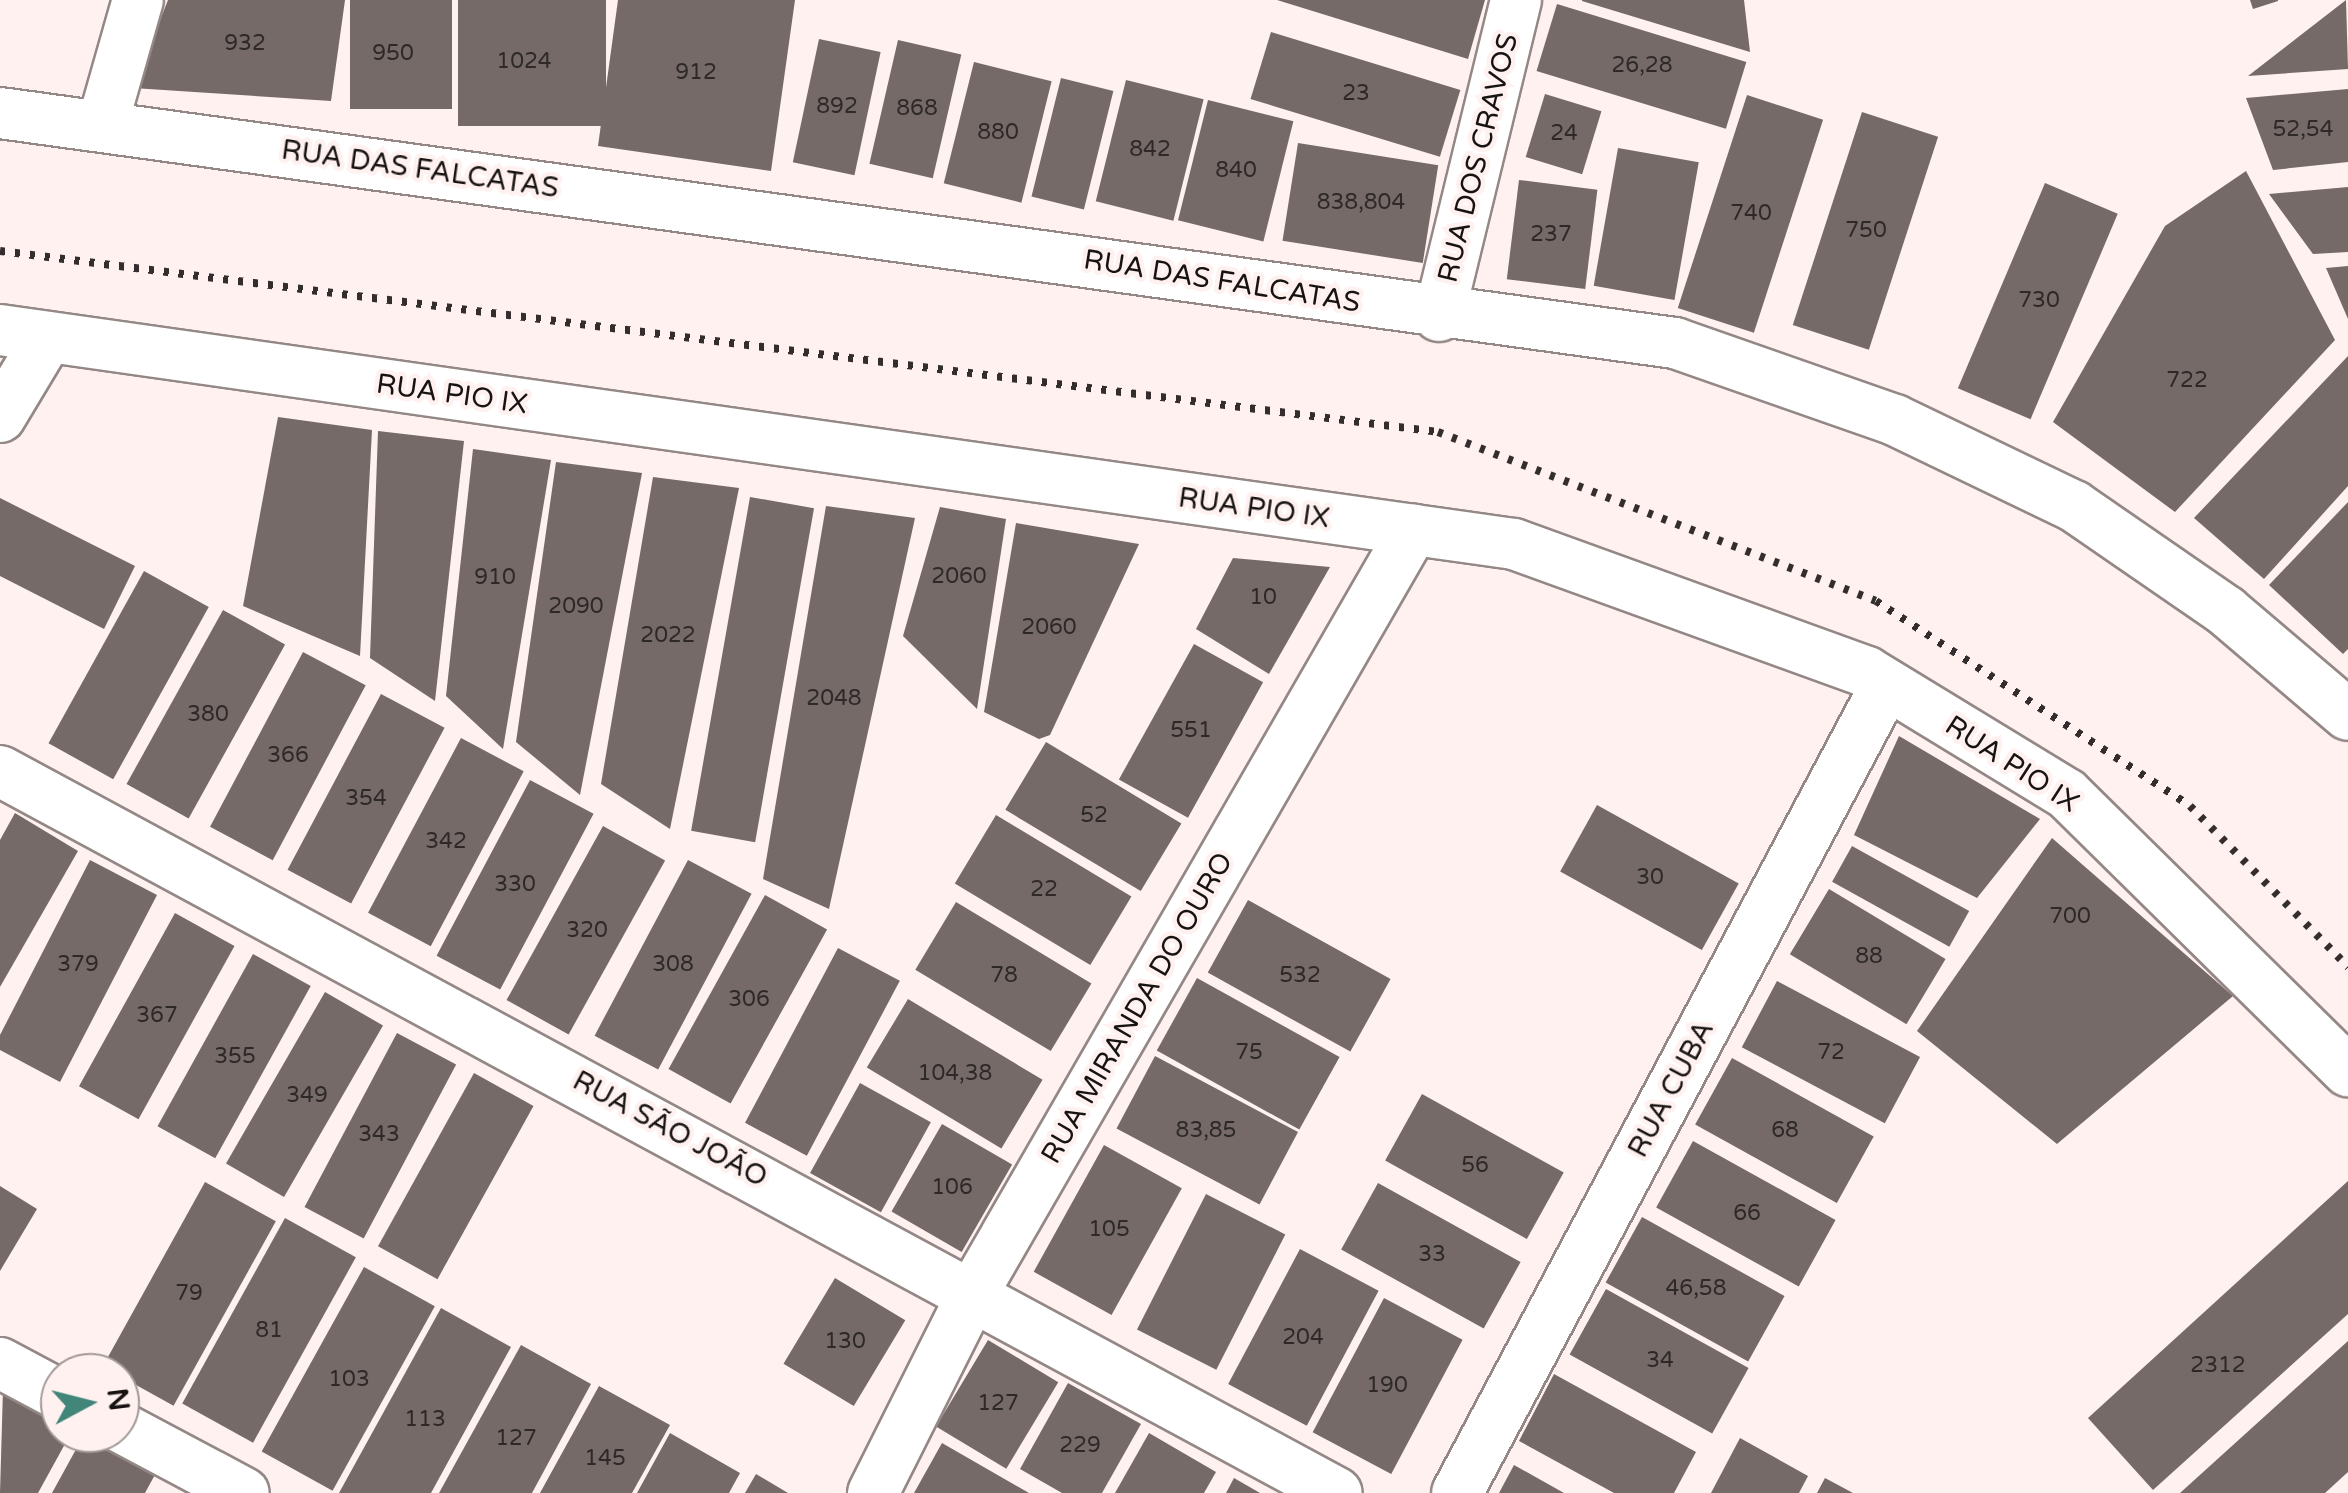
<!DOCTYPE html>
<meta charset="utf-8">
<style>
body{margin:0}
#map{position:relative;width:2348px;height:1493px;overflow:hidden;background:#fef1ef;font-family:"Varela Round",sans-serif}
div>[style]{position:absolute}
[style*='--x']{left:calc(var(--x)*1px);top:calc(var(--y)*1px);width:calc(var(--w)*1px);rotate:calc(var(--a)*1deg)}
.building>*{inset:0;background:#756a68;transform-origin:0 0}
.roads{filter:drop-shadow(2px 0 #938885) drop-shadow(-2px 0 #938885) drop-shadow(0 2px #938885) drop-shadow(0 -2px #938885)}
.minor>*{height:50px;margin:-25px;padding:0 25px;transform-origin:25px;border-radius:25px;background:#fff}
.rail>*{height:8px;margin-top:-4px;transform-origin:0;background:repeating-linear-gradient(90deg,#332e2d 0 5px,transparent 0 15px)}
span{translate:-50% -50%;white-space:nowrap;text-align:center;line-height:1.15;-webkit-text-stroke:9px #fef1ef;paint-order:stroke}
.number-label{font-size:22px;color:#2e2928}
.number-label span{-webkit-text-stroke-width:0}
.street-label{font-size:28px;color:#171312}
.north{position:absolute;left:40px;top:1353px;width:100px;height:100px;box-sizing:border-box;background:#fef1ef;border:2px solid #a29897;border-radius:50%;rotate:83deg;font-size:28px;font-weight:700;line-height:40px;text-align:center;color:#171312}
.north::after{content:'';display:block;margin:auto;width:35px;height:45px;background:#42867a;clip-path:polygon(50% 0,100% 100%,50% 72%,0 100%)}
</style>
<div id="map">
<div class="building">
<div style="clip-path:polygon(168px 0,345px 0,331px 101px,133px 88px)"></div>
<div style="left:350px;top:0;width:102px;height:109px"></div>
<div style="left:458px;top:0;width:148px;height:126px"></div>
<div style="clip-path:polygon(618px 0,795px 0,771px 171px,598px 146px)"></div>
<div style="clip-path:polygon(1277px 0,1485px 0,1468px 59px)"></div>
<div style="clip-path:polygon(1582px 0,1744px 0,1750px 52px,1582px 1px)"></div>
<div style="clip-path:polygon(2250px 0,2278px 0,2278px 1px,2253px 9px)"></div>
<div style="clip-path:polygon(2346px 0,2348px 69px,2248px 76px)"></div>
<div style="left:1557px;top:4px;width:198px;height:70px;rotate:17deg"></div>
<div style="left:1271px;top:32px;width:198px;height:70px;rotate:17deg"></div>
<div style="left:819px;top:39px;width:63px;height:126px;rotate:12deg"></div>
<div style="left:898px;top:40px;width:65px;height:127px;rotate:13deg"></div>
<div style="left:974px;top:62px;width:80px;height:125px;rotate:14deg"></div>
<div style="left:1061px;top:78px;width:54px;height:122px;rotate:14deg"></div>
<div style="left:1126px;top:80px;width:80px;height:125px;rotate:14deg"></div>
<div style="clip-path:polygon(2348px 89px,2348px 162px,2273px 170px,2246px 98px)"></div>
<div style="left:1545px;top:94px;width:59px;height:66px;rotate:17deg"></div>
<div style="left:1747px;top:95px;width:80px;height:224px;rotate:18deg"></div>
<div style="left:1208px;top:100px;width:88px;height:124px;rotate:14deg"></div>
<div style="left:1862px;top:112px;width:80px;height:224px;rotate:18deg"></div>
<div style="left:1298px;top:143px;width:142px;height:99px;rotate:9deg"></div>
<div style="left:1618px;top:148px;width:82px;height:140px;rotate:10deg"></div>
<div style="clip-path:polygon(2246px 171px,2335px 340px,2175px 512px,2053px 422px,2165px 226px)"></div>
<div style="left:1519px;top:180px;width:79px;height:100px;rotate:7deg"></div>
<div style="left:2045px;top:183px;width:79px;height:223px;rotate:23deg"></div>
<div style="clip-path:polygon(2348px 187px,2348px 252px,2313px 254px,2269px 194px)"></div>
<div style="clip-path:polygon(2348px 266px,2348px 319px,2326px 268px)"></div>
<div style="clip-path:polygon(2348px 356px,2348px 486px,2264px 579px,2194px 518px)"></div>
<div style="clip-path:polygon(278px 417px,372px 430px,360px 656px,243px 606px)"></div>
<div style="clip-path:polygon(378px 431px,464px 441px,435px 701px,370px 658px)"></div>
<div style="clip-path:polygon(473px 449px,551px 460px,503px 749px,446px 696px)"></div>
<div style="clip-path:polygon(556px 462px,642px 473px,580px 795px,516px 742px)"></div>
<div style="clip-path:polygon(653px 477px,739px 488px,670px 829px,601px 784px)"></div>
<div style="left:750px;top:497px;width:65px;height:339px;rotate:10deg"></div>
<div style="clip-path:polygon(0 498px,135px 566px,104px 629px,0 576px)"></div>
<div style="clip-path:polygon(2348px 502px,2348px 649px,2343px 654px,2269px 585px)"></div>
<div style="clip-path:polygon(826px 506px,915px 518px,829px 909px,763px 879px)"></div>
<div style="clip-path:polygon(940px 507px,1006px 519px,977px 709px,903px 636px)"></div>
<div style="clip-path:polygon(1016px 523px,1139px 544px,1050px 735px,1039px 739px,984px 712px)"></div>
<div style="clip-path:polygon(1233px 558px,1330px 567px,1269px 674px,1196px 629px)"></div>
<div style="left:144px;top:571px;width:74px;height:197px;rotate:29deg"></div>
<div style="left:223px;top:610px;width:71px;height:199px;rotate:29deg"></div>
<div style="left:1194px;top:644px;width:79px;height:155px;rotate:29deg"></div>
<div style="left:303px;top:652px;width:71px;height:198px;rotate:28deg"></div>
<div style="left:381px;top:694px;width:72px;height:199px;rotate:28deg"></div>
<div style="clip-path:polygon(1899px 736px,2040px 819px,1977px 898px,1854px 835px)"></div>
<div style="left:461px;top:738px;width:71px;height:198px;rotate:28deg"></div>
<div style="left:1046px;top:742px;width:158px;height:79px;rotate:31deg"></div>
<div style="left:530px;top:780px;width:72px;height:199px;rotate:28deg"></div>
<div style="left:1597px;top:805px;width:162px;height:76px;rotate:29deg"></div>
<div style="clip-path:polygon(15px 813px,78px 851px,0 987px,0 840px)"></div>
<div style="left:996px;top:815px;width:158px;height:80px;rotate:31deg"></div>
<div style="left:603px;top:826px;width:71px;height:199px;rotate:29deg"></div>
<div style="clip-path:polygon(2052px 838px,2233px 996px,2057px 1144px,1917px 1031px)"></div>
<div style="left:1852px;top:846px;width:134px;height:41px;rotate:29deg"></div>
<div style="clip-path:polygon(90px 860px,157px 895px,60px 1082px,0 1050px,0 1035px)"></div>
<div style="left:688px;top:860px;width:72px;height:199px;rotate:28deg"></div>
<div style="left:1829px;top:889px;width:136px;height:76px;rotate:31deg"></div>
<div style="left:765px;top:895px;width:71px;height:199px;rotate:29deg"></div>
<div style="left:1248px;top:900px;width:163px;height:83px;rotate:29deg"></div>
<div style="left:956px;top:902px;width:158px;height:79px;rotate:31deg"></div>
<div style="left:175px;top:913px;width:68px;height:198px;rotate:29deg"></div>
<div style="left:838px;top:948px;width:70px;height:198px;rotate:28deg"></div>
<div style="left:253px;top:954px;width:66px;height:197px;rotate:29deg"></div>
<div style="left:1197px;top:978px;width:163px;height:83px;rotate:29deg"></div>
<div style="left:1777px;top:981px;width:162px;height:75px;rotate:28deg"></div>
<div style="left:325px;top:992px;width:67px;height:198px;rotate:30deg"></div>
<div style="left:908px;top:999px;width:157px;height:80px;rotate:31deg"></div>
<div style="left:397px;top:1033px;width:67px;height:197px;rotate:28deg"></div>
<div style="left:1155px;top:1056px;width:162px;height:82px;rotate:28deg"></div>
<div style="left:1732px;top:1058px;width:162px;height:76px;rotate:29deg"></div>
<div style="left:474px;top:1073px;width:68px;height:198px;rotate:29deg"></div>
<div style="left:860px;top:1083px;width:81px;height:103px;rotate:29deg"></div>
<div style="left:1422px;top:1094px;width:162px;height:76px;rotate:29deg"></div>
<div style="left:942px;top:1124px;width:81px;height:101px;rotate:30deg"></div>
<div style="left:1693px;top:1141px;width:163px;height:76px;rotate:29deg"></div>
<div style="left:1104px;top:1145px;width:89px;height:145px;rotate:29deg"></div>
<div style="clip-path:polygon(2348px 1181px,2348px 1314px,2153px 1490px,2088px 1418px)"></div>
<div style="left:205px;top:1182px;width:81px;height:211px;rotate:29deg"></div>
<div style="left:1378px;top:1183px;width:163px;height:76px;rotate:29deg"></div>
<div style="clip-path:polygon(0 1186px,37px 1209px,0 1271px)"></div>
<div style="left:1206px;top:1194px;width:89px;height:152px;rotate:27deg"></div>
<div style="left:1642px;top:1217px;width:163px;height:75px;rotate:29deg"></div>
<div style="left:285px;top:1218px;width:81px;height:212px;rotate:29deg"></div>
<div style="left:1300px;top:1249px;width:89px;height:153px;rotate:28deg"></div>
<div style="left:364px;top:1267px;width:81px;height:211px;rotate:29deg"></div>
<div style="left:835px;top:1278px;width:82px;height:100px;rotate:31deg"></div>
<div style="left:1606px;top:1289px;width:163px;height:75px;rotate:29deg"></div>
<div style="left:1384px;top:1298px;width:89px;height:152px;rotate:28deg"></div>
<div style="clip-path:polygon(441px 1308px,511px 1347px,431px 1493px,339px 1493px)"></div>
<div style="left:988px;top:1340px;width:82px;height:101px;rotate:31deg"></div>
<div style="clip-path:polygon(2348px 1341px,2348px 1472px,2325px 1493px,2180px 1493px)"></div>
<div style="clip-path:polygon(521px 1345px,591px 1384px,532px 1493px,439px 1493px)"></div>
<div style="clip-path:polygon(1554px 1374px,1696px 1452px,1674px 1493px,1614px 1493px,1519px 1441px)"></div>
<div style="clip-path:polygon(1068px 1383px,1141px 1424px,1102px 1493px,1062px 1493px,1020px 1469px)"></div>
<div style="clip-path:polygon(599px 1386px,670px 1425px,632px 1493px,540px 1493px)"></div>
<div style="clip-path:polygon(3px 1389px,71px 1433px,38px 1493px,0 1493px)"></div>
<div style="clip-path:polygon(85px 1433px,157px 1471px,145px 1493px,52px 1493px)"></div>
<div style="clip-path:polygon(670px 1433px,740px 1473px,729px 1493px,637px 1493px)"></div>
<div style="clip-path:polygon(1149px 1433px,1216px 1472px,1204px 1493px,1115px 1493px)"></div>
<div style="clip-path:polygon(1740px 1438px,1808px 1476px,1799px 1493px,1711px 1493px)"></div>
<div style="clip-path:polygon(942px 1443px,1029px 1493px,914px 1493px)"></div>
<div style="clip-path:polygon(1514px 1465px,1564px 1493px,1499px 1493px)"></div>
<div style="clip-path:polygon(756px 1474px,788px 1493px,745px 1493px)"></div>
<div style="clip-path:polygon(1234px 1478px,1260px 1493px,1226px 1493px)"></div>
<div style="clip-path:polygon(1825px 1478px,1853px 1493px,1817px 1493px)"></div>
</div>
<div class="roads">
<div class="minor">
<div style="--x:0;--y:113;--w:1691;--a:7.82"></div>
<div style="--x:1675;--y:343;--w:233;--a:19.3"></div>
<div style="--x:1895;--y:420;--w:199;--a:25.7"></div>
<div style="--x:2074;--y:506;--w:185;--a:34.6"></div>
<div style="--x:2226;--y:611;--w:160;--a:40.4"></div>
<div style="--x:102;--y:126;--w:131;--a:-74.1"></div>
<div style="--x:1439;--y:316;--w:325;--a:-76.3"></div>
<div style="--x:0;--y:330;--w:1529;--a:8.05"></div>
<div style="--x:1514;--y:544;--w:375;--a:19.9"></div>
<div style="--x:1867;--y:672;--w:234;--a:31.4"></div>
<div style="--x:2067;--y:794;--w:395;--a:44.6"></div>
<div style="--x:0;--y:417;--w:93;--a:-59"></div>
<div style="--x:0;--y:771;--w:1519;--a:28.37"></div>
<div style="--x:0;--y:1363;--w:68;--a:28.1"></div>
<div style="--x:120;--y:1427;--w:140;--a:28"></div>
<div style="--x:873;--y:1493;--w:226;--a:-63.4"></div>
<div style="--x:974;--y:1291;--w:879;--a:-60.02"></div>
<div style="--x:1457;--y:1493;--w:915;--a:-62.03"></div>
</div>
</div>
<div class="rail">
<div style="--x:0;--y:251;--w:1449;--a:7.17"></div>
<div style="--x:1438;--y:432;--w:469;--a:21.1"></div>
<div style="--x:1876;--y:601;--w:375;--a:33.1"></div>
<div style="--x:2190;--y:806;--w:226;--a:45.5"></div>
</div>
<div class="number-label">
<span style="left:245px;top:44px">932</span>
<span style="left:393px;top:54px">950</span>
<span style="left:524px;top:62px">1024</span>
<span style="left:1642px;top:66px">26,28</span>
<span style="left:696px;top:73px">912</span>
<span style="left:1356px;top:94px">23</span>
<span style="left:837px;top:107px">892</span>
<span style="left:917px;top:109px">868</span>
<span style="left:2303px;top:130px">52,54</span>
<span style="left:998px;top:133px">880</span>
<span style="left:1564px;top:134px">24</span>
<span style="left:1150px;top:150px">842</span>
<span style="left:1236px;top:171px">840</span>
<span style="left:1361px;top:203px">838,804</span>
<span style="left:1751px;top:214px">740</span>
<span style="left:1866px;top:231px">750</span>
<span style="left:1551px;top:235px">237</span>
<span style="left:2039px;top:301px">730</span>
<span style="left:2187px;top:381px">722</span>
<span style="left:959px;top:577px">2060</span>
<span style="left:495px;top:578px">910</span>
<span style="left:1263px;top:598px">10</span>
<span style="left:576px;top:607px">2090</span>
<span style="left:1049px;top:628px">2060</span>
<span style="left:668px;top:636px">2022</span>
<span style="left:834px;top:699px">2048</span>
<span style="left:208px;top:715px">380</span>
<span style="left:1191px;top:731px">551</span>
<span style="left:288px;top:756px">366</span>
<span style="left:366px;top:799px">354</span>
<span style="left:1094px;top:816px">52</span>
<span style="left:446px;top:842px">342</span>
<span style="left:1650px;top:878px">30</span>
<span style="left:515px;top:885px">330</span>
<span style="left:1044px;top:890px">22</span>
<span style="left:2070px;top:917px">700</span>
<span style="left:587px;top:931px">320</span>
<span style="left:1869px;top:957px">88</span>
<span style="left:78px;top:965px">379</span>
<span style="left:673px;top:965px">308</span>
<span style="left:1004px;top:976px">78</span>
<span style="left:1300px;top:976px">532</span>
<span style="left:749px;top:1000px">306</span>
<span style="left:157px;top:1016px">367</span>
<span style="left:1249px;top:1053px">75</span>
<span style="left:1831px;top:1053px">72</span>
<span style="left:235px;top:1057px">355</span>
<span style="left:955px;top:1074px">104,38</span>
<span style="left:307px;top:1096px">349</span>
<span style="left:1206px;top:1131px">83,85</span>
<span style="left:1785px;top:1131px">68</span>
<span style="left:379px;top:1135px">343</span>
<span style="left:1475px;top:1166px">56</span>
<span style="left:952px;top:1188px">106</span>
<span style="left:1747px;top:1214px">66</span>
<span style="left:1109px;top:1230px">105</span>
<span style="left:1432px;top:1255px">33</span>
<span style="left:1696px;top:1289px">46,58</span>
<span style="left:189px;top:1294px">79</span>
<span style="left:269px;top:1331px">81</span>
<span style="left:1303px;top:1338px">204</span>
<span style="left:845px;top:1342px">130</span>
<span style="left:1660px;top:1361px">34</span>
<span style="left:2218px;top:1366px">2312</span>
<span style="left:349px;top:1380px">103</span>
<span style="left:1387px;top:1386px">190</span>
<span style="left:998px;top:1404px">127</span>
<span style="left:425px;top:1420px">113</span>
<span style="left:516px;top:1439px">127</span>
<span style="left:1080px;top:1446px">229</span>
<span style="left:605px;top:1459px">145</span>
</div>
<div class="street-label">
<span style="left:1478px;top:158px;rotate:-76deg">RUA DOS CRAVOS</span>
<span style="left:420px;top:169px;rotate:8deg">RUA DAS FALCATAS</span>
<span style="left:1222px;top:281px;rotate:9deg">RUA DAS FALCATAS</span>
<span style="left:452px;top:394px;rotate:8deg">RUA PIO IX</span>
<span style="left:1254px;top:508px;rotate:8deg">RUA PIO IX</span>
<span style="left:2012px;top:764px;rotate:33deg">RUA PIO IX</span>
<span style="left:1137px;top:1008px;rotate:-60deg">RUA MIRANDA DO OURO</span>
<span style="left:1671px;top:1089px;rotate:-62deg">RUA CUBA</span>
<span style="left:670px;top:1129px;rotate:28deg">RUA SÃO JOÃO</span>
</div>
<div class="north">N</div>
</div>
